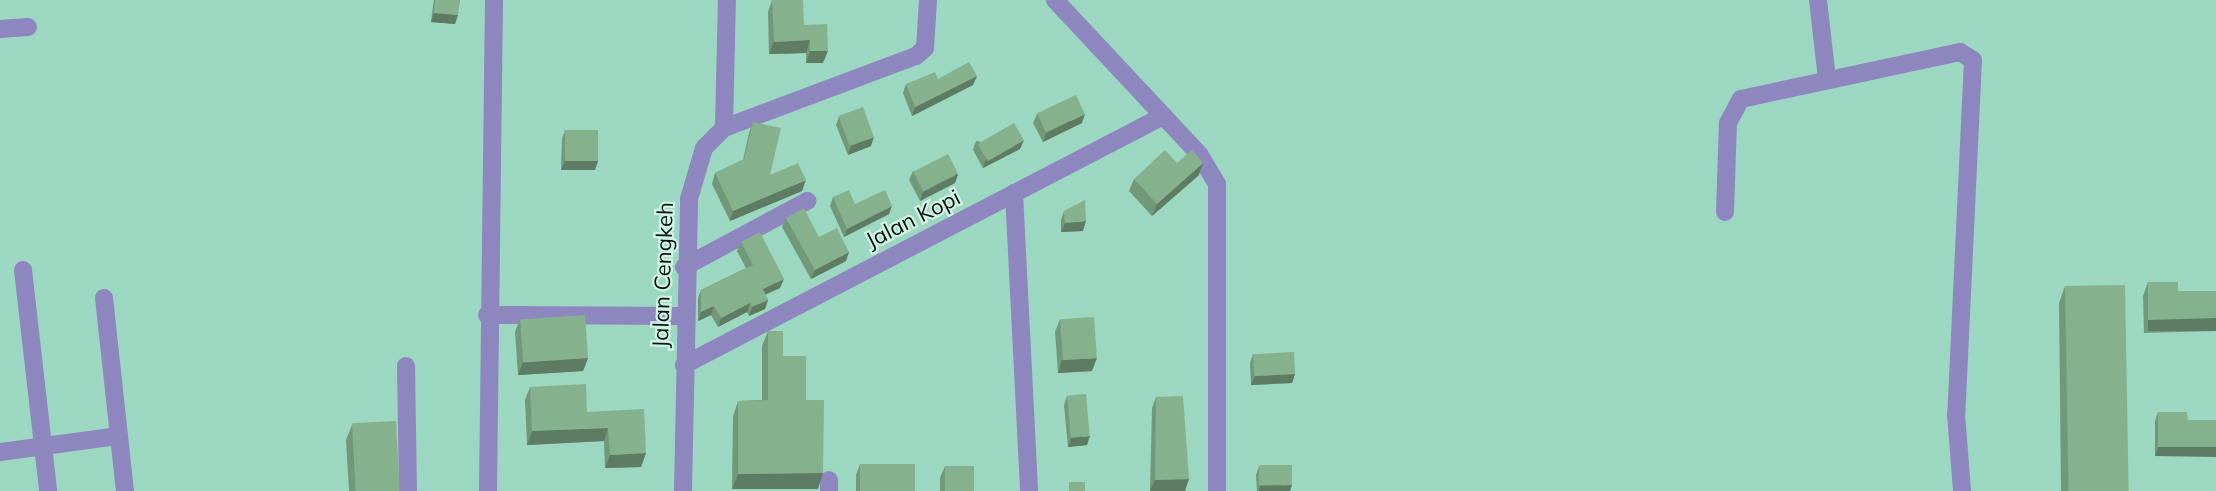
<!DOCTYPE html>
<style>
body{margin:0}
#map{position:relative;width:2216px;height:491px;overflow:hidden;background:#9cd7c1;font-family:Mulish,sans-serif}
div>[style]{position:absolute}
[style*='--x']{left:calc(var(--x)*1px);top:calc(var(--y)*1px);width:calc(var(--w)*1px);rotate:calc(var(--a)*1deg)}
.minor>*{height:18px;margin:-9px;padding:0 9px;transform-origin:9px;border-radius:9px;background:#8d86bf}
.wall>*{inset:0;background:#739879}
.shaded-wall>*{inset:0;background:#5e7c63;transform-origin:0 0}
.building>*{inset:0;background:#86b18d;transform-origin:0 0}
span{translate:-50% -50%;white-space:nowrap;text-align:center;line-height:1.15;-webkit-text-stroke:4.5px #d4f1e5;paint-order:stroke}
.street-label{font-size:22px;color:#011810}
</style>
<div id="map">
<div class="minor">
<div style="--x:1055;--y:0;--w:211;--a:46.9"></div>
<div style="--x:1199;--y:154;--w:35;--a:59"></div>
<div style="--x:1217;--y:184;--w:307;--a:90"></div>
<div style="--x:1818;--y:0;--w:80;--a:83.5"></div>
<div style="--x:0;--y:29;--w:28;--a:-4"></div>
<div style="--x:724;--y:128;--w:128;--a:-88.7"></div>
<div style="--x:1014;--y:193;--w:298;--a:87.1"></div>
<div style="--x:1725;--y:212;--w:89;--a:-88.1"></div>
<div style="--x:1728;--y:123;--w:27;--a:-62"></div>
<div style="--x:1741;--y:99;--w:224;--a:-12.1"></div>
<div style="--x:1960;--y:52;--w:15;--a:32"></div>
<div style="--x:1973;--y:60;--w:354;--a:92.7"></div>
<div style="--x:1956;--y:414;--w:77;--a:85.5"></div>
<div style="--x:684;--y:267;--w:140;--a:-28.2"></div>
<div style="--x:23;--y:270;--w:222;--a:83.5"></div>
<div style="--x:104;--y:298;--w:194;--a:83.8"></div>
<div style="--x:487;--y:315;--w:197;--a:0.3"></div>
<div style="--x:684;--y:365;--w:540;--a:-27.47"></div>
<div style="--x:406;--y:366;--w:125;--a:89.1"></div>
<div style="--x:0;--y:452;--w:120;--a:-7.7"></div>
<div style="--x:829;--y:480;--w:11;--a:90"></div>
<div style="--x:488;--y:491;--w:491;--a:-89.3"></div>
<div style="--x:683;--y:491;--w:292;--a:-88.8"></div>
<div style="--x:689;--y:199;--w:53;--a:-73.6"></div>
<div style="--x:704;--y:148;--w:28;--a:-45"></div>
<div style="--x:724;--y:128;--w:205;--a:-20.6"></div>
<div style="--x:916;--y:56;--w:12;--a:-42"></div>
<div style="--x:925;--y:48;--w:48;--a:-86.4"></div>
</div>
<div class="wall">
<div style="clip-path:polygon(434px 0,460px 0,455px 24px,431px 22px,433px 5px)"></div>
<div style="clip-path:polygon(772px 0,804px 25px,823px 63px,806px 63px,806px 53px,769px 54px,768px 12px)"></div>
<div style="clip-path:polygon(977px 76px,973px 85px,912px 116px,903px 93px,906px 84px,938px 79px)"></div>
<div style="clip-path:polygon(1037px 114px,1082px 123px,1043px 142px,1033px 123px)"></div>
<div style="clip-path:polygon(839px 116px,871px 146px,848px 155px,836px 125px)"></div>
<div style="clip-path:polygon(753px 122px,770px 175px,802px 191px,730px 221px,712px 184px,715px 173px,743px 160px,749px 133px)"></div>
<div style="clip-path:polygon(565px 130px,598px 161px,595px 170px,561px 170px,562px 139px)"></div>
<div style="clip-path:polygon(976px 141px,1020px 149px,983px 168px,973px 150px)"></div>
<div style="clip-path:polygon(1177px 163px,1199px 175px,1152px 216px,1129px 191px,1134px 179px)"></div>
<div style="clip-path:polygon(913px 171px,958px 174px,955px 183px,920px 201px,909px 180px)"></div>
<div style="clip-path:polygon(833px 197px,855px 204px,889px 214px,844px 237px,830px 206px)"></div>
<div style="clip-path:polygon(1064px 211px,1083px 231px,1061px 232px,1061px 220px)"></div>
<div style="clip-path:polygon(786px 218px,819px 237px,846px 261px,811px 279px,782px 227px)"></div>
<div style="clip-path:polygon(741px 242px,780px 288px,765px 295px,768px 300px,765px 309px,749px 316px,747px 312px,718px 327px,711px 315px,698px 321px,698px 298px,701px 290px,746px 268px,737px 251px)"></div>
<div style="clip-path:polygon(2148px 282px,2178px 291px,2216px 291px,2216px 331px,2144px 333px,2143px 296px)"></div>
<div style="clip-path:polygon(2065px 286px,2127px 491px,2061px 491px,2059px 303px)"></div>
<div style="clip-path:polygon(520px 319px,588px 358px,583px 371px,518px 375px,515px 332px)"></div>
<div style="clip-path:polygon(1060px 319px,1092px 371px,1058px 373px,1055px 332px)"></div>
<div style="clip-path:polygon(768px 331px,783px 356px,806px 400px,818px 489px,732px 489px,733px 416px,738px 401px,762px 400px,762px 346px)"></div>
<div style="clip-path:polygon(1253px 354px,1295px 374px,1292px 383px,1251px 385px,1250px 363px)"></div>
<div style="clip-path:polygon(530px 387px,587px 412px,646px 453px,641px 467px,605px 468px,604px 441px,527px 445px,525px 400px)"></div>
<div style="clip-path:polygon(1067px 396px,1087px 445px,1068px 447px,1064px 405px)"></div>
<div style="clip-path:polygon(1156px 397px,1185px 491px,1150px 491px,1152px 408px)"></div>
<div style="clip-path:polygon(2158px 412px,2187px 412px,2155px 456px,2155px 421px)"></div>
<div style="clip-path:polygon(352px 425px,400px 491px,349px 491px,346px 440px)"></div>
<div style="clip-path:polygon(860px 464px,914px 491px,856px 491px,856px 475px)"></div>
<div style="clip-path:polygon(945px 466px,974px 491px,940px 491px,940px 478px)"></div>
<div style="clip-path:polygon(1259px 466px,1290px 491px,1257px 491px,1256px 475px)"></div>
</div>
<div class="shaded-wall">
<div style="clip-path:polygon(434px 13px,458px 15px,455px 24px,431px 22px)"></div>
<div style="clip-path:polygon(810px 40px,806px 53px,769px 54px,774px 42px)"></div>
<div style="clip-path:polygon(810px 51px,828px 51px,823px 63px,806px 63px)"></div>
<div style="clip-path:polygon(977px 76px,973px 85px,912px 116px,915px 107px)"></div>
<div style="clip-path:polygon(1085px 114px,1082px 123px,1043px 142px,1046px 133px)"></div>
<div style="clip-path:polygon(874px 137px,871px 146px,848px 155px,851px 146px)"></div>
<div style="clip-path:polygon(1024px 140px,1020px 149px,983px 168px,986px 159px)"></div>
<div style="clip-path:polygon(565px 161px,598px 161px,595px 170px,561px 170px)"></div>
<div style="clip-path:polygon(1203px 163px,1199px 175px,1152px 216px,1157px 204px)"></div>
<div style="clip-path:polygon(958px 174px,955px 183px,920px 201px,923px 192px)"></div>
<div style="clip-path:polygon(806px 180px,802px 191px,730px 221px,733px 211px)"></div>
<div style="clip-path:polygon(892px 206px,889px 214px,844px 237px,847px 229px)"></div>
<div style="clip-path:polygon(1086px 221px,1083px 231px,1061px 232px,1065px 223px)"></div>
<div style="clip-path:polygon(849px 252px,846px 261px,811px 279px,815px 270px)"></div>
<div style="clip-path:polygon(784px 279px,780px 288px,759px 297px,763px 289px)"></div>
<div style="clip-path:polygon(768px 300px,765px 309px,749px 316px,752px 307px)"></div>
<div style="clip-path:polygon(750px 303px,747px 312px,718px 327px,721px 318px)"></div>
<div style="clip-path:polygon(714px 306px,711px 315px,698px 321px,701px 312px)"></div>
<div style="left:2216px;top:318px;width:13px;height:68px;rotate:90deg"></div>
<div style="clip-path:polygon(588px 358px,583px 371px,518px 375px,523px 362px)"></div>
<div style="clip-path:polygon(1097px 358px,1092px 371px,1058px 373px,1062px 360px)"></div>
<div style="clip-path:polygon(1295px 374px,1292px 383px,1251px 385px,1255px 376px)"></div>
<div style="clip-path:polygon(608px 428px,604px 441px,527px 445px,532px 431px)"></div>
<div style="clip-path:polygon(1090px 436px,1087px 445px,1068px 447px,1071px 438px)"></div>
<div style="clip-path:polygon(2158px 447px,2216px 447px,2216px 457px,2155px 456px)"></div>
<div style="clip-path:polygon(646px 453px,641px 467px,605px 468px,610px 455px)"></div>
<div style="clip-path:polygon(823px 473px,818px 489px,732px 489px,738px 474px)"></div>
<div style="clip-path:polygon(1189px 479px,1185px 491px,1150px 491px,1155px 480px)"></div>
<div style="clip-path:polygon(1292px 485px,1290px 491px,1259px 491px,1260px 486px)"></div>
</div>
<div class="building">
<div style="clip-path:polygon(435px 0,460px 0,458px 15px,434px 13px)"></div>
<div style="clip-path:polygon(772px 0,803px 0,804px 25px,827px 24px,828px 51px,810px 51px,810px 40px,774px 42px)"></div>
<div style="clip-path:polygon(969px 62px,977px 76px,915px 107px,906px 84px,935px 72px,938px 79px)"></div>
<div style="left:1076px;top:95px;width:21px;height:43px;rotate:65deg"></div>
<div style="left:863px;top:107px;width:32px;height:26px;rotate:70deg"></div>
<div style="clip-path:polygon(753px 122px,781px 128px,770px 175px,798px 163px,806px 180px,733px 211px,715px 173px,744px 159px)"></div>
<div style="left:1014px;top:123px;width:20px;height:42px;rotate:60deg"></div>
<div style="left:565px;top:130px;width:33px;height:31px"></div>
<div style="clip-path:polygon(1165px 150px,1177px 163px,1192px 150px,1203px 163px,1157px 204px,1134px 179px)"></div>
<div style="left:948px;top:154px;width:22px;height:39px;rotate:63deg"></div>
<div style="clip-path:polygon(849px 190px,855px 204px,885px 190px,892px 206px,847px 229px,833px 197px)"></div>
<div style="clip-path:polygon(1085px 200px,1086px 221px,1065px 223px,1064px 211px)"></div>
<div style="clip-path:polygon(804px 208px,819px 237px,837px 228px,849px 252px,815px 270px,786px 218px)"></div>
<div style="clip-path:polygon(760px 232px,784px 279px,763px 289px,768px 300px,752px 307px,750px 303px,721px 318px,714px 306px,701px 312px,701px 290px,753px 265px,741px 242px)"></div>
<div style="clip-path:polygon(2148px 282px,2178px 282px,2178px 291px,2216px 291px,2216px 318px,2148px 320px)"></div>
<div style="left:2125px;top:285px;width:206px;height:60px;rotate:89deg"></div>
<div style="left:585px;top:315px;width:43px;height:65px;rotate:86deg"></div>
<div style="left:1094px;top:317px;width:41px;height:34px;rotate:86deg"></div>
<div style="clip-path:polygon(768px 331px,783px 331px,783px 356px,806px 356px,806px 400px,824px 400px,823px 473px,738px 474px,738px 401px,768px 400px)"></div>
<div style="left:1294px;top:352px;width:22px;height:41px;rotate:87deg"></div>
<div style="clip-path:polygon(586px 384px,587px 412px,644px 409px,646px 453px,610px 455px,608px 428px,532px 431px,530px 387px)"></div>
<div style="left:1086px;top:394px;width:42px;height:19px;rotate:85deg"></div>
<div style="clip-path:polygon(1183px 396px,1189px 479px,1155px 480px,1156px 397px)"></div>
<div style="clip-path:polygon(2158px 412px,2187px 412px,2188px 420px,2216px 420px,2216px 447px,2158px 447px)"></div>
<div style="left:396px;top:421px;width:70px;height:44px;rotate:87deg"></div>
<div style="left:860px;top:464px;width:55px;height:27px"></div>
<div style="left:1292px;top:465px;width:20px;height:33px;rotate:90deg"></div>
<div style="left:945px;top:466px;width:29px;height:25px"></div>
<div style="left:1069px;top:482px;width:16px;height:9px"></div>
</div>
<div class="street-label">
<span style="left:913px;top:219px;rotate:-27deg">Jalan Kopi</span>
<span style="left:663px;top:275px;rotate:-88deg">Jalan Cengkeh</span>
</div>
</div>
